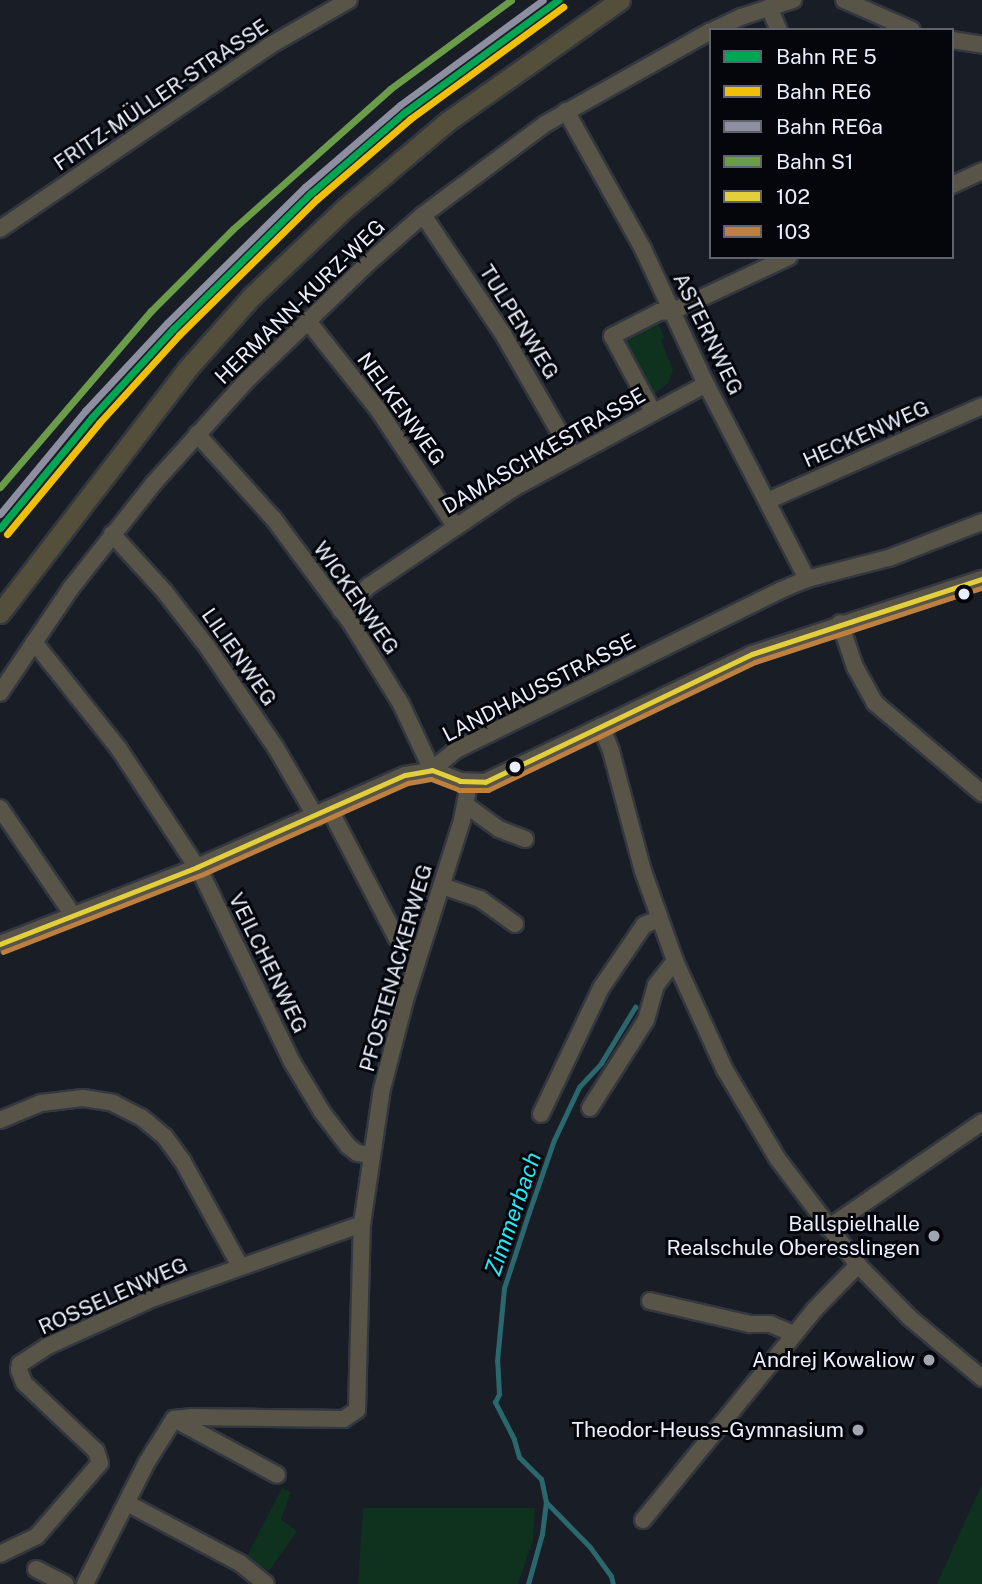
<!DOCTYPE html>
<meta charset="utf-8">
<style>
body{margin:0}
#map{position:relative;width:982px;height:1584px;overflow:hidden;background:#191d26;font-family:"Public Sans",sans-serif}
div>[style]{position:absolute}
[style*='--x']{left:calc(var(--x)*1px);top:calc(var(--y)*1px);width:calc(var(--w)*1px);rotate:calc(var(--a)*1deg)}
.green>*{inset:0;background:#0e321e}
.stream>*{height:5px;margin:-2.5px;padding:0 2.5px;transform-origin:2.5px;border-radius:2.5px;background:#2b686e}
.roads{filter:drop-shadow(2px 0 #33373f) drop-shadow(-2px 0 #33373f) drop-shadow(0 2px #33373f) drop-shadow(0 -2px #33373f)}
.minor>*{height:16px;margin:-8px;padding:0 8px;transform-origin:8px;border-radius:8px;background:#585448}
.major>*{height:19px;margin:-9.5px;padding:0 9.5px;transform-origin:9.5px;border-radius:9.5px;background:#544f3b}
.bus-1>*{height:5px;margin:-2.5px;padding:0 2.5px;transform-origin:2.5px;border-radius:2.5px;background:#e3cf3b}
.bus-2>*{height:5px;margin:-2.5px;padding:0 2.5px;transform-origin:2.5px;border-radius:2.5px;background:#bd803f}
.rail-1>*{height:7px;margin:-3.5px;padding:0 3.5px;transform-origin:3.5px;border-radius:3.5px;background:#00a651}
.rail-2>*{height:7px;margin:-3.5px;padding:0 3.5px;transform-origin:3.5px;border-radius:3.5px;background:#f0c008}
.rail-3>*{height:7px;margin:-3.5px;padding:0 3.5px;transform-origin:3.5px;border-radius:3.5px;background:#8d8ea0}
.rail-4>*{height:7px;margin:-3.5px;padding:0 3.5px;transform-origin:3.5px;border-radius:3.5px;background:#6a9c4a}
.dots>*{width:19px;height:19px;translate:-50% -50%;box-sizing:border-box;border:4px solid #04060c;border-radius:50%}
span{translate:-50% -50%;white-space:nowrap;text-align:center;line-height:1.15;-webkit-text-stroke:6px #04060c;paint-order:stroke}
.street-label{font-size:21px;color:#eaeffb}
.poi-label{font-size:21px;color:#eaeffb}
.right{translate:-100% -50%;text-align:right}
.water-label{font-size:23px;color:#21eaf8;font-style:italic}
.legend{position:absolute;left:709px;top:28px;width:245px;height:231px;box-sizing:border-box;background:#04060c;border:2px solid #60636c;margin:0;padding:9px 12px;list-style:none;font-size:21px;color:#eaeffb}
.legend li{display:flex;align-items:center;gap:14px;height:35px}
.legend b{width:35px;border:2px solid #60636c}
</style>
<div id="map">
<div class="green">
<div style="clip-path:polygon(655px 318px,665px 338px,661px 340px,673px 370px,668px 383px,650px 397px,621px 338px)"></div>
<div style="clip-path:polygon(982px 1484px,982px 1584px,937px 1584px)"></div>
<div style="clip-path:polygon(282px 1488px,291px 1492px,281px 1519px,297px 1531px,269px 1571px,246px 1558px)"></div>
<div style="clip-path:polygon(363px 1508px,535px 1508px,533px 1540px,518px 1584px,358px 1584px)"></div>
</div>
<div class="stream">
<div style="--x:528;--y:1584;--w:52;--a:-74.4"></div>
<div style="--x:542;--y:1534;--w:32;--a:-83"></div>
<div style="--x:613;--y:1584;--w:8;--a:-104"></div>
<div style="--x:611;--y:1576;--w:36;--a:-126"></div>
<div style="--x:590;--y:1547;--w:63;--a:-134.4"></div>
<div style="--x:546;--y:1502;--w:24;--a:-102"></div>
<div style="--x:541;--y:1479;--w:31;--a:-135"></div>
<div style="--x:519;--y:1457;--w:19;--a:-106"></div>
<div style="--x:514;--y:1439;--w:42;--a:-117.2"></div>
<div style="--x:495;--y:1402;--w:9;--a:-63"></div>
<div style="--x:499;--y:1394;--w:33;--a:-93"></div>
<div style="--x:497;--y:1361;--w:73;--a:-84.5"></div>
<div style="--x:504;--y:1288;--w:80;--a:-71.8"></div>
<div style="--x:529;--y:1212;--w:76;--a:-70.9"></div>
<div style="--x:554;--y:1140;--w:59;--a:-64.7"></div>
<div style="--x:579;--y:1087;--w:33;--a:-47"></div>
<div style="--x:601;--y:1063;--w:66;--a:-58.7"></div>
</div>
<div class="roads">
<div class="minor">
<div style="--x:844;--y:0;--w:74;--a:23.8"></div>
<div style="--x:769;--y:7;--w:25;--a:67"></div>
<div style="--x:714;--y:30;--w:30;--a:-26"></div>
<div style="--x:741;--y:17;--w:55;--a:-18.1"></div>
<div style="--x:952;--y:40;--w:30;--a:9"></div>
<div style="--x:566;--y:111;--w:158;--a:60.8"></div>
<div style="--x:643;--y:249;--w:149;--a:65"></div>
<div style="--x:706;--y:384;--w:220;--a:62.6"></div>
<div style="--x:952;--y:185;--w:33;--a:-25"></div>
<div style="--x:423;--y:215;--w:143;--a:56.1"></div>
<div style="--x:503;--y:334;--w:138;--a:60.1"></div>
<div style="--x:0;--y:229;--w:325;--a:-34.2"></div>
<div style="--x:269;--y:46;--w:92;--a:-29.9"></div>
<div style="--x:307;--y:320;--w:116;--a:51.6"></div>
<div style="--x:379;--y:411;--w:138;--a:56.5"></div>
<div style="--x:653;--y:412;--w:86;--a:-118.3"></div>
<div style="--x:612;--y:336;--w:53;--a:-27.1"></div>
<div style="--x:659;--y:312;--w:14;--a:-4"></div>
<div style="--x:673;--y:311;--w:128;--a:-25"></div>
<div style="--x:197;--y:434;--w:113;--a:47.9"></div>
<div style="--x:273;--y:518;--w:131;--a:53.4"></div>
<div style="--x:351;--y:623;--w:95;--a:58.3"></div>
<div style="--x:401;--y:704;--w:73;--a:64.8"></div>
<div style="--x:767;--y:501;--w:235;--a:-23.8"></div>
<div style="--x:112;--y:534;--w:77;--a:47.6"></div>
<div style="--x:164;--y:591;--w:72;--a:52.3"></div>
<div style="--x:208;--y:648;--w:121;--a:55.8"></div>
<div style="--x:276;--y:748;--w:80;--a:59.9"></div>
<div style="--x:341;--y:611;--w:38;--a:-42"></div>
<div style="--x:369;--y:586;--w:175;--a:-34.1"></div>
<div style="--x:514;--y:488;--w:218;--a:-28.4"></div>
<div style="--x:840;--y:623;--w:46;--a:71.2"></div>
<div style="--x:855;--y:667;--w:41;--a:60.9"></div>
<div style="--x:875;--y:703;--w:140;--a:40.1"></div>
<div style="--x:34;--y:642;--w:137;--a:51.5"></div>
<div style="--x:119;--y:749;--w:151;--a:56.6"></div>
<div style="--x:202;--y:875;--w:208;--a:64.3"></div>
<div style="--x:292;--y:1062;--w:58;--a:59"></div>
<div style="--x:322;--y:1112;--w:43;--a:52.6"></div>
<div style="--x:348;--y:1146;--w:11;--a:38"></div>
<div style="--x:357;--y:1153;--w:14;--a:8"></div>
<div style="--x:0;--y:693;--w:127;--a:-55.9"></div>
<div style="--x:71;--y:588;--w:132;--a:-51.7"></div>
<div style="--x:153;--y:484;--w:139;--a:-47.9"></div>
<div style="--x:246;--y:381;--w:168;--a:-44"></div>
<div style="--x:367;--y:264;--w:74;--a:-41.2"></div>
<div style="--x:423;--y:215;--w:152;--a:-36.7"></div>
<div style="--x:545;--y:124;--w:190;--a:-29.3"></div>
<div style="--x:601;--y:726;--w:27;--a:68"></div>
<div style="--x:611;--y:751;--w:124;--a:75.1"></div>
<div style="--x:643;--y:871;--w:96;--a:70.4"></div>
<div style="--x:675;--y:961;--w:120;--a:65.4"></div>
<div style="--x:725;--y:1070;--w:102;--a:59.4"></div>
<div style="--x:777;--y:1158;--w:134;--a:52.9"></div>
<div style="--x:858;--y:1265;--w:74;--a:45.5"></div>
<div style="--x:910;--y:1318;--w:94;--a:39.8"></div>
<div style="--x:432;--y:770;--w:31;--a:-40"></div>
<div style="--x:456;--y:750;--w:362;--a:-26.2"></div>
<div style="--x:781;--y:590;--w:28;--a:-23"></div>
<div style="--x:807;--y:579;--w:85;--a:-14.4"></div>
<div style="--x:889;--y:558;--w:100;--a:-21.2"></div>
<div style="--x:466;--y:805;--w:41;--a:36"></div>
<div style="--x:499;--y:829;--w:28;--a:21"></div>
<div style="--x:0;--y:808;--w:130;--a:55.7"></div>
<div style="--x:330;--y:810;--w:143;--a:62.5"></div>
<div style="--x:396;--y:937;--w:28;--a:32"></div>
<div style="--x:442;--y:886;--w:40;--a:18.9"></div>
<div style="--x:480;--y:899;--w:43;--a:35.5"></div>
<div style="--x:0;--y:944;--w:212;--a:-21.3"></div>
<div style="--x:197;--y:867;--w:227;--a:-23.9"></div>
<div style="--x:405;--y:775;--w:27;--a:-10"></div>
<div style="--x:432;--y:770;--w:30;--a:21"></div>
<div style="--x:460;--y:781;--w:25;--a:2"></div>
<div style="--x:485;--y:782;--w:296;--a:-25.6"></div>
<div style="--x:752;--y:654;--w:242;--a:-18.1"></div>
<div style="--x:590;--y:1108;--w:104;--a:-57.5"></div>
<div style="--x:646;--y:1020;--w:36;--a:-74"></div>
<div style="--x:656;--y:985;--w:31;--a:-52"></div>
<div style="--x:541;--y:1114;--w:140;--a:-64.5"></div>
<div style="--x:601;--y:988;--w:76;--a:-55.7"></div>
<div style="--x:644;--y:925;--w:16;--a:-22"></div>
<div style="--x:0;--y:1120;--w:44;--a:-22.5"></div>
<div style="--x:41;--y:1103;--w:42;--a:-6.8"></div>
<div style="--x:83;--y:1098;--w:30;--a:9"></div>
<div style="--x:113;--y:1103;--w:31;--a:27"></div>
<div style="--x:141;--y:1117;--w:31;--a:40"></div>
<div style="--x:165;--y:1137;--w:29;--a:54"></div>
<div style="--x:182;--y:1160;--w:121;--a:61.3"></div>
<div style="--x:828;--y:1228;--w:187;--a:-34.5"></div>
<div style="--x:650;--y:1301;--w:103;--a:13"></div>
<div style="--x:750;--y:1324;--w:20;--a:0"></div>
<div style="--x:770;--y:1324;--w:26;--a:23"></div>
<div style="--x:174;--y:1419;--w:117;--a:28.5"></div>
<div style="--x:127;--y:1503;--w:128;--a:28"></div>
<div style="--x:240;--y:1563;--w:33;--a:39"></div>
<div style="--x:643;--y:1520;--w:272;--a:-50.8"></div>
<div style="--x:815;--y:1309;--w:62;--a:-45.7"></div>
<div style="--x:0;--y:1554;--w:41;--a:-25.9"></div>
<div style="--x:37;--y:1536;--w:96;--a:-49.2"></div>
<div style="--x:100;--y:1463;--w:13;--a:-108"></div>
<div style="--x:96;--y:1451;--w:99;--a:-136.6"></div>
<div style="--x:24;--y:1383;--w:14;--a:-111"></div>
<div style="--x:19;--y:1370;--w:6;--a:-81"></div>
<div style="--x:20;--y:1364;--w:33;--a:-33"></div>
<div style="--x:48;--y:1346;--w:116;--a:-24.4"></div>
<div style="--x:154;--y:1298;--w:221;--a:-19.6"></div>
<div style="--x:36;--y:1569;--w:33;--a:27"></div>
<div style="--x:85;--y:1584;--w:137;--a:-63.1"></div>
<div style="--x:147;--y:1462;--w:51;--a:-57.9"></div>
<div style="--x:174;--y:1419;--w:19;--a:-6"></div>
<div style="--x:193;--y:1417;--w:151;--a:0.8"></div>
<div style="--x:344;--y:1419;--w:16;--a:-35"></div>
<div style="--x:357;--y:1410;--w:186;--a:-88.5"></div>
<div style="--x:362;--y:1224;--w:136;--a:-81.6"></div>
<div style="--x:382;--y:1089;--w:95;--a:-75.4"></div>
<div style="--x:406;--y:997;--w:186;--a:-72.4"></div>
<div style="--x:462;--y:820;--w:38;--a:-79"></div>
</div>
<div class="major">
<div style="--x:0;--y:613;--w:309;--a:-52.5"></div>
<div style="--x:188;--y:368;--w:95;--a:-48.4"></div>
<div style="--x:251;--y:297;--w:131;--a:-43.5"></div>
<div style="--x:346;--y:207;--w:133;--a:-40.1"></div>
<div style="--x:448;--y:121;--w:210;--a:-35.1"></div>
</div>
</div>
<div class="bus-1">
<div style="--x:0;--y:944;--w:212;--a:-21.3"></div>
<div style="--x:197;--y:867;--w:227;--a:-23.9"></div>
<div style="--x:405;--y:775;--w:27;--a:-10"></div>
<div style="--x:432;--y:770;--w:30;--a:21"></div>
<div style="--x:460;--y:781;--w:25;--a:2"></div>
<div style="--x:485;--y:782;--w:296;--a:-25.6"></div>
<div style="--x:752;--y:654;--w:242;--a:-18.1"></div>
</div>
<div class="bus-2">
<div style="--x:3;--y:952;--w:212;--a:-21.3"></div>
<div style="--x:201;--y:875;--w:227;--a:-24"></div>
<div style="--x:408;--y:783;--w:23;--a:-10"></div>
<div style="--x:431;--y:779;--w:30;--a:21"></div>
<div style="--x:459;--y:790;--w:29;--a:0"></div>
<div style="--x:488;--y:790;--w:296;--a:-25.6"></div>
<div style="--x:755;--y:662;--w:239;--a:-18.1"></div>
</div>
<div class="rail-1">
<div style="--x:0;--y:528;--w:144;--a:-50.3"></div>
<div style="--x:92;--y:417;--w:120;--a:-47.4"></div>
<div style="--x:173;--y:329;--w:194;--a:-44.6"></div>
<div style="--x:311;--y:193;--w:124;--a:-40.8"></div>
<div style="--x:405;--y:112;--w:190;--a:-36.2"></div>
</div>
<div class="rail-2">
<div style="--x:7;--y:534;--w:144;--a:-50.3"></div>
<div style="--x:99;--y:423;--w:119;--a:-47.7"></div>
<div style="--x:179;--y:335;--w:194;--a:-44.6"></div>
<div style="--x:317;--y:199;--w:123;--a:-40.7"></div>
<div style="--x:410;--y:119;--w:190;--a:-36.2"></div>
</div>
<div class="rail-3">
<div style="--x:0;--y:514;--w:134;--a:-50.5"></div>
<div style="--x:85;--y:411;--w:120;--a:-47"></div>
<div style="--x:167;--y:323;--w:194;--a:-44.6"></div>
<div style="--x:305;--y:187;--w:125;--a:-40.8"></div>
<div style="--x:400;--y:105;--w:177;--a:-36.3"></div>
</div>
<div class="rail-4">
<div style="--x:0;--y:487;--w:232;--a:-49.4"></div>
<div style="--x:151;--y:311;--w:116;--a:-45"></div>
<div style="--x:233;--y:229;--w:210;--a:-41.7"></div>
<div style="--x:390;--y:89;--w:150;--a:-36.3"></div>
</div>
<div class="dots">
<div style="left:964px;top:594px;background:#eaeffb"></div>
<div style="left:515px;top:767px;background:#eaeffb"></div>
<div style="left:934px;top:1236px;background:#a1a6b0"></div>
<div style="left:929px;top:1360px;background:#a1a6b0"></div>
<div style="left:858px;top:1430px;background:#a1a6b0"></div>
</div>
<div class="street-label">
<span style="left:161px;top:95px;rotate:-34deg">FRITZ-MÜLLER-STRASSE</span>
<span style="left:300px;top:302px;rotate:-44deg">HERMANN-KURZ-WEG</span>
<span style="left:519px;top:322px;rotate:58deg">TULPENWEG</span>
<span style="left:708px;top:334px;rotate:64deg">ASTERNWEG</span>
<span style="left:401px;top:409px;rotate:54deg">NELKENWEG</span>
<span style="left:866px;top:434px;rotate:-24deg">HECKENWEG</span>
<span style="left:544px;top:451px;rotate:-30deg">DAMASCHKESTRASSE</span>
<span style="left:356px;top:598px;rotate:55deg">WICKENWEG</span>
<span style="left:239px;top:657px;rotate:55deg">LILIENWEG</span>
<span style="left:539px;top:688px;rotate:-27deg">LANDHAUSSTRASSE</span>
<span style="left:268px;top:963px;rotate:64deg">VEILCHENWEG</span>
<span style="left:396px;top:968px;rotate:-74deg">PFOSTENACKERWEG</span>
<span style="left:113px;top:1296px;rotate:-24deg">ROSSELENWEG</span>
</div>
<div class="poi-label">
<span class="right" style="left:920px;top:1236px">Ballspielhalle<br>Realschule Oberesslingen</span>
<span class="right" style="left:915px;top:1360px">Andrej Kowaliow</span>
<span class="right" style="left:844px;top:1430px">Theodor-Heuss-Gymnasium</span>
</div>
<div class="water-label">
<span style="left:513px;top:1214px;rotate:-71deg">Zimmerbach</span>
</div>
<ul class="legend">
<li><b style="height:9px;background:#00a651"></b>Bahn RE 5</li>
<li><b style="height:9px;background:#f0c008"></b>Bahn RE6</li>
<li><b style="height:9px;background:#8d8ea0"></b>Bahn RE6a</li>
<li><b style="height:9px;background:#6a9c4a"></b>Bahn S1</li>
<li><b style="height:9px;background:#e3cf3b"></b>102</li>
<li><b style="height:9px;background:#bd803f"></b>103</li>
</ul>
</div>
